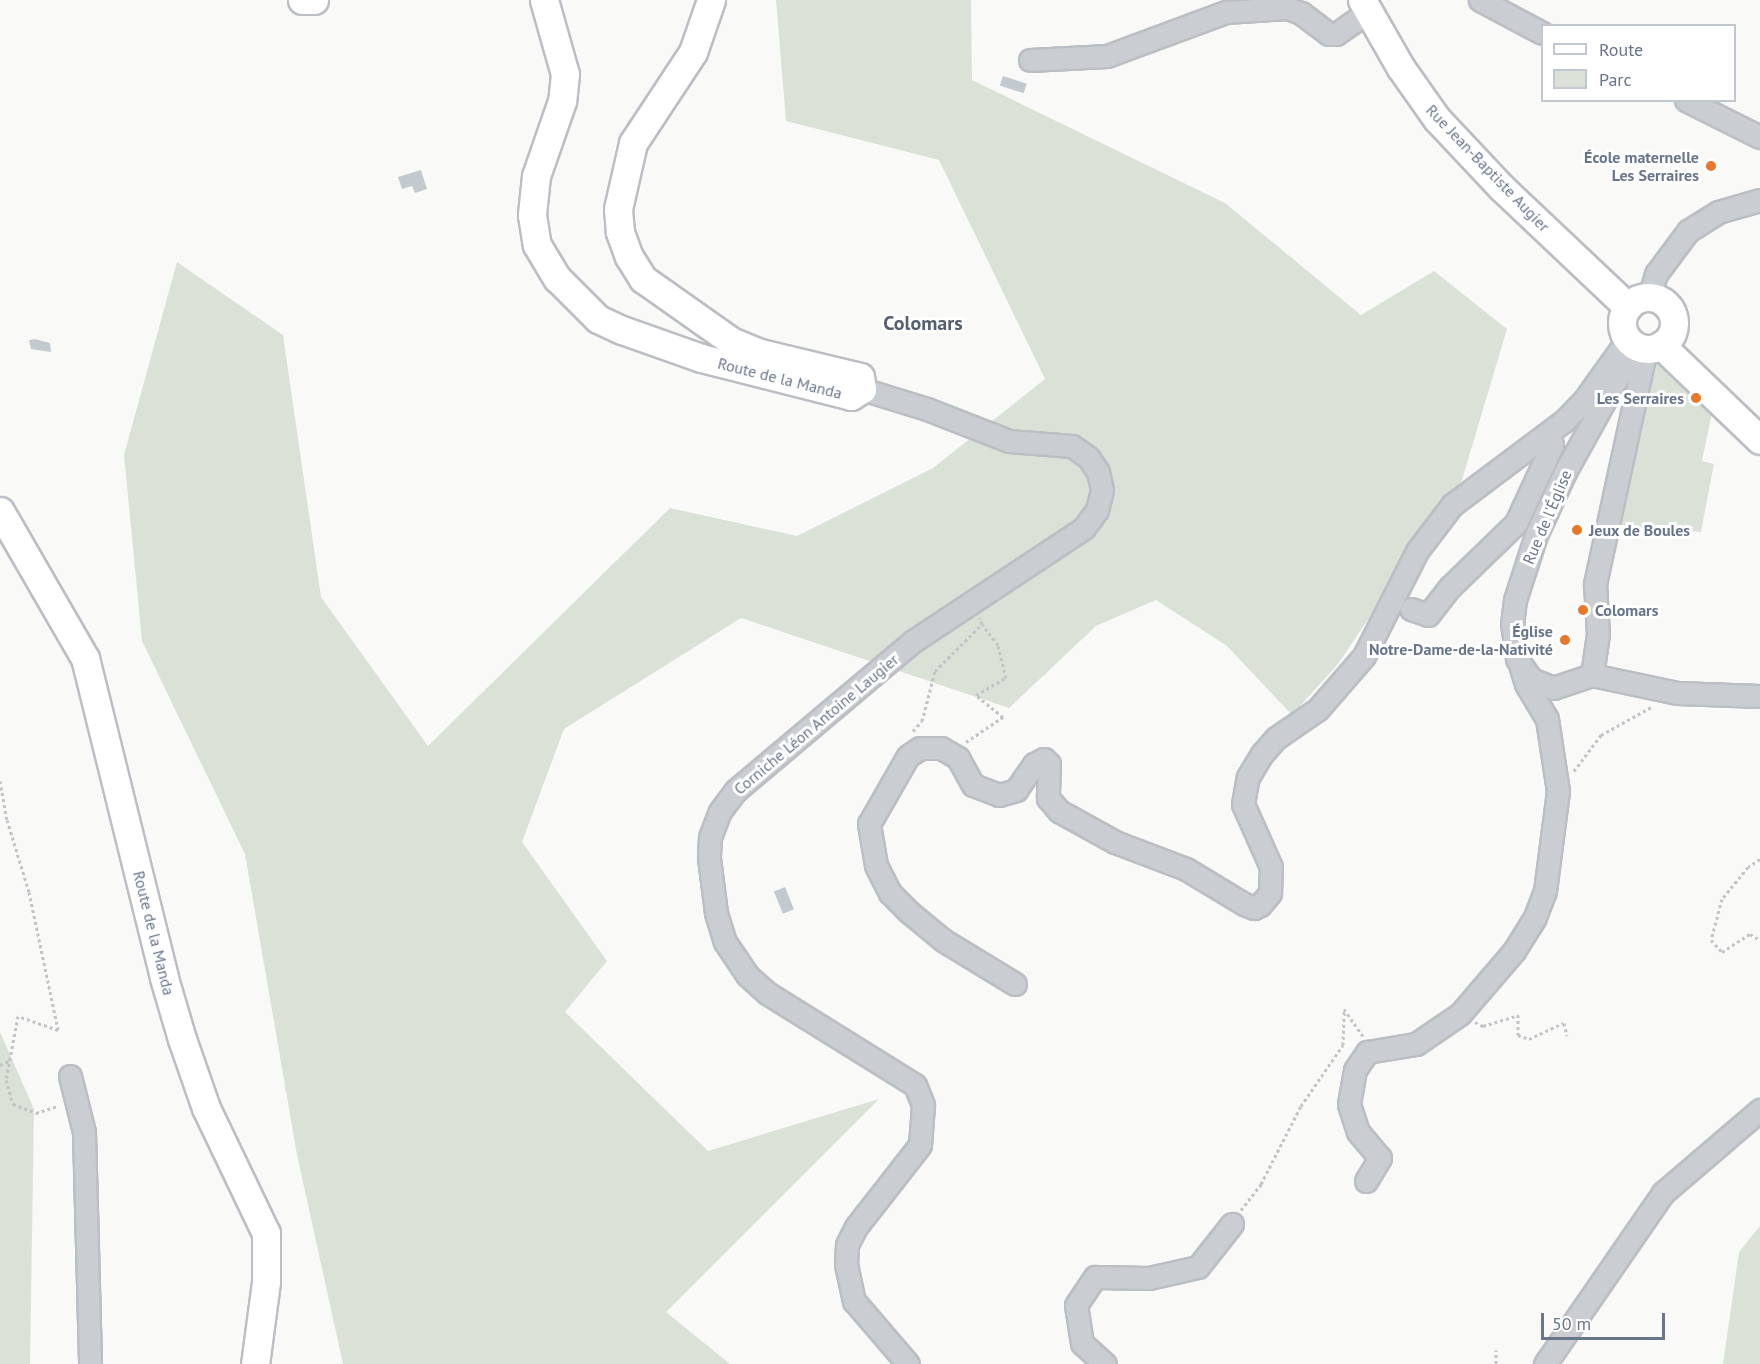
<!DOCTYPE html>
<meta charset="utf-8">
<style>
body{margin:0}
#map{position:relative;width:1760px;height:1364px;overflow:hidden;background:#f9faf8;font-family:"PT Sans",sans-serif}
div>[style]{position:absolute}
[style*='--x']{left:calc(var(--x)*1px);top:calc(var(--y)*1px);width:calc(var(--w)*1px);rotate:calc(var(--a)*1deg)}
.green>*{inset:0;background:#dae2d8}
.water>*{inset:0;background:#c2cad0;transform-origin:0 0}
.path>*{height:3px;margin-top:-1.5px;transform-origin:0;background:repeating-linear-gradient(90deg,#c1c3c6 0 3px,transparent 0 6px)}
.roads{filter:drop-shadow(2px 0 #bbbec3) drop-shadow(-2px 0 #bbbec3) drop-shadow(0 2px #bbbec3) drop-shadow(0 -2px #bbbec3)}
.minor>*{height:21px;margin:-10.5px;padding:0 10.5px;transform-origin:10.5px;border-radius:10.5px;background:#cacdd1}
.major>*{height:27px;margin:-13.5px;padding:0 13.5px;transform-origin:13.5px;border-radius:13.5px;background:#fff}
.major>.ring{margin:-13.5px;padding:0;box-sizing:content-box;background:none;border:27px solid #fff;border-radius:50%}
.dots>*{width:16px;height:16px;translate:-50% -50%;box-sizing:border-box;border:3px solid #fff;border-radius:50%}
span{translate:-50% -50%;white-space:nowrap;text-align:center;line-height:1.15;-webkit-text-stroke:6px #fff;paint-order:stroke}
.poi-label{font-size:16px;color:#68758a;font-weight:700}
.right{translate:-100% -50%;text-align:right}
.left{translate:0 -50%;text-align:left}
.street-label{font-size:16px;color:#68758a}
.quarter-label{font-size:20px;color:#565f6e;font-weight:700}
.legend{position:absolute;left:1541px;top:24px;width:195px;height:78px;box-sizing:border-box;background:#fff;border:2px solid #c3c8d0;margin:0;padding:8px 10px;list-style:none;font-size:18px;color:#68758a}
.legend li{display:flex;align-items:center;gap:12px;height:30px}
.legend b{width:30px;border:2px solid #c3c8d0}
.scale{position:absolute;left:1541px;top:1313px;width:124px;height:27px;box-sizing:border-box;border:3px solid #68758a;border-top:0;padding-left:8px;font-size:18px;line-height:21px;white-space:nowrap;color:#68758a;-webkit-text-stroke:4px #fff;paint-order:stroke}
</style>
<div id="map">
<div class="green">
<div style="clip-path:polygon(776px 0,971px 0,972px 80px,1225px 203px,1361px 315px,1434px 271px,1507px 329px,1462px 480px,1338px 664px,1292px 715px,1227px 646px,1156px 600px,1096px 626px,1009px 708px,741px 618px,564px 729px,522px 842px,607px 961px,565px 1012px,708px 1151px,879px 1099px,666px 1312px,730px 1364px,343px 1364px,297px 1155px,245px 854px,142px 641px,124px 455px,177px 262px,283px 335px,321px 597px,428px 746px,670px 508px,797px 536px,933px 468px,1045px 379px,939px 160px,786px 121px)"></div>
<div style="clip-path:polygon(1656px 361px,1712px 413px,1702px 461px,1714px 464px,1701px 532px,1617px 525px,1652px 362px)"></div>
<div style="clip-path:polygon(0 1032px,34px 1109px,30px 1364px,0 1364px)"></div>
<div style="clip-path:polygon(1760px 1226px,1760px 1364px,1723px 1364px,1739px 1252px)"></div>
</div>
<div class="water">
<div style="left:1003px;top:76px;width:25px;height:10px;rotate:18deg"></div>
<div style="clip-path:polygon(421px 170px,427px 189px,415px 193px,412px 186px,402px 189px,398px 177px)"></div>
<div style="clip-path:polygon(35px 339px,50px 343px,51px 352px,31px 349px,29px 340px)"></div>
<div style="left:785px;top:887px;width:24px;height:12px;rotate:68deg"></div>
</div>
<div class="path">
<div style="--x:913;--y:731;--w:13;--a:-48"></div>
<div style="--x:922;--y:721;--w:52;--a:-75.4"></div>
<div style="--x:935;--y:671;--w:66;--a:-45"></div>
<div style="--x:982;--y:624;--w:7;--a:-117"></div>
<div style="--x:966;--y:742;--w:45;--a:-34"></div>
<div style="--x:1003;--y:717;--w:35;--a:-141"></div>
<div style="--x:976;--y:695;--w:34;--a:-30"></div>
<div style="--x:1006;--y:678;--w:34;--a:-104"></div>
<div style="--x:998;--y:645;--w:26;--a:-127"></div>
<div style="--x:1574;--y:771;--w:45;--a:-53.1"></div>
<div style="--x:1601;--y:735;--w:60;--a:-29.1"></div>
<div style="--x:0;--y:781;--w:40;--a:80"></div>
<div style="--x:7;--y:820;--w:75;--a:73"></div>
<div style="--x:29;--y:892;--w:141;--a:78.1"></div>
<div style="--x:58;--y:1030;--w:42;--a:-160.7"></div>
<div style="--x:18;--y:1016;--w:65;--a:100.6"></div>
<div style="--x:6;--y:1080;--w:25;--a:74"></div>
<div style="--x:13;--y:1104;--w:25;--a:21"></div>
<div style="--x:36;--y:1113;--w:23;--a:-18"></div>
<div style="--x:1760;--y:859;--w:14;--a:146"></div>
<div style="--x:1748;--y:867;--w:41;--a:129.1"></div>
<div style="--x:1722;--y:899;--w:42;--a:105"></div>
<div style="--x:1711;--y:940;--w:16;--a:47"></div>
<div style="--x:1722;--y:952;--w:33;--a:-33"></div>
<div style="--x:1750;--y:934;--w:12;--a:31"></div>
<div style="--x:1475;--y:1022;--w:9;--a:27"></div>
<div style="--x:1483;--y:1026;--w:37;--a:-17"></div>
<div style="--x:1518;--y:1015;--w:20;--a:90"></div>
<div style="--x:1518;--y:1035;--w:12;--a:20"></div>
<div style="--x:1529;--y:1039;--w:38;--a:-25"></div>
<div style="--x:1564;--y:1023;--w:13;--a:77"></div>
<div style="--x:0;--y:1065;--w:10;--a:-24"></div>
<div style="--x:1241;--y:1210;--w:33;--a:-52"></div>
<div style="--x:1261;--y:1184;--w:88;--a:-62.9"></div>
<div style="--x:1301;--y:1106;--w:74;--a:-55.5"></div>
<div style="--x:1343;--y:1045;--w:36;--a:-88"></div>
<div style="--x:1344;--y:1009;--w:33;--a:55"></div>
<div style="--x:1496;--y:1364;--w:14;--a:-90"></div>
</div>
<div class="roads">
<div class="minor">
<div style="--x:1480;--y:0;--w:70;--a:28"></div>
<div style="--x:1030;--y:60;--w:77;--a:-3"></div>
<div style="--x:1107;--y:56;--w:127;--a:-20.3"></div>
<div style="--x:1226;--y:12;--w:61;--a:-3.8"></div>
<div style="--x:1287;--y:8;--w:15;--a:20"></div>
<div style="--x:1301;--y:13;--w:35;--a:37"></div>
<div style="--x:1329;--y:34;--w:7;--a:0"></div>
<div style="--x:1336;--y:34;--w:40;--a:-34.9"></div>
<div style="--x:1686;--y:100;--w:83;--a:26.6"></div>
<div style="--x:1649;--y:297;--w:24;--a:-73"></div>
<div style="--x:1656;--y:274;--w:54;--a:-53.3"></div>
<div style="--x:1688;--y:231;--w:36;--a:-32"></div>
<div style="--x:1718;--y:212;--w:44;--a:-15.9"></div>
<div style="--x:1626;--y:362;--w:126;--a:119"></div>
<div style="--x:1565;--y:472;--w:69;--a:114.7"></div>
<div style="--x:1536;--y:535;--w:68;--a:107.9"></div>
<div style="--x:1515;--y:600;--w:23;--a:97"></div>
<div style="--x:1512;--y:623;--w:36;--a:82"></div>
<div style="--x:1517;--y:659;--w:24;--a:55"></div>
<div style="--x:1531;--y:679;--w:24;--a:22"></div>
<div style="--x:1553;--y:688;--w:41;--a:-18.4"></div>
<div style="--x:1592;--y:675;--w:87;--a:12"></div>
<div style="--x:1677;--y:693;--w:83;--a:2.1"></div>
<div style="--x:862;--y:389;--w:68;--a:17.1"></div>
<div style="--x:927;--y:409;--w:88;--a:21.3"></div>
<div style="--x:1009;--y:441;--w:63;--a:4.5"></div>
<div style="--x:1072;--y:446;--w:19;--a:35"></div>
<div style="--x:1088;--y:457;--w:18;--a:56"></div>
<div style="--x:1098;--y:472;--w:18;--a:77"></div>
<div style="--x:1102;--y:490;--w:21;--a:104"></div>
<div style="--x:1097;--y:510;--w:22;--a:126"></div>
<div style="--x:1084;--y:528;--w:206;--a:146.5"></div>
<div style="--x:912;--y:642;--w:230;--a:139.9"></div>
<div style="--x:736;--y:790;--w:26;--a:127"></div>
<div style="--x:720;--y:811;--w:28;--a:111"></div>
<div style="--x:710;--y:837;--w:21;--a:93"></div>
<div style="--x:709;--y:858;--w:55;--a:82.7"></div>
<div style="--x:716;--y:913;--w:30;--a:73"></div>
<div style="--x:725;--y:942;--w:40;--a:56"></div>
<div style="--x:747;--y:975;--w:27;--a:42"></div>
<div style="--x:767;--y:993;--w:174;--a:31.9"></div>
<div style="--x:915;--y:1085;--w:22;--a:68"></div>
<div style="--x:923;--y:1105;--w:40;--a:94.3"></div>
<div style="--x:920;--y:1145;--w:104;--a:128"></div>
<div style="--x:856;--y:1227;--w:20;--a:117"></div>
<div style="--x:847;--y:1245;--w:19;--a:93"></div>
<div style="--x:846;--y:1264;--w:38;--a:78"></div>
<div style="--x:854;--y:1301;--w:83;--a:49.4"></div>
<div style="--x:1411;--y:609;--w:18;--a:19"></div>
<div style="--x:1428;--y:615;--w:36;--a:-52"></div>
<div style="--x:1450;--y:587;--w:92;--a:-44.1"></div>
<div style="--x:1516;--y:523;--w:86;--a:-65.2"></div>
<div style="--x:1552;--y:445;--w:11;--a:-105"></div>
<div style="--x:1592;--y:675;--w:41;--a:-81.7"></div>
<div style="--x:1598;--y:634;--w:50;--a:-93.4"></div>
<div style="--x:1595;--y:584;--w:241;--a:-77.8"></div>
<div style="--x:1015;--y:984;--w:84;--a:-148.6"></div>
<div style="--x:943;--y:940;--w:44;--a:-140.5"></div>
<div style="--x:909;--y:912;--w:27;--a:-135"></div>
<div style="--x:890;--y:893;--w:31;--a:-117"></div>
<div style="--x:876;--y:865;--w:42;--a:-99.7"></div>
<div style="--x:869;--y:824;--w:78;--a:-60.2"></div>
<div style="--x:908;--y:756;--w:14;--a:-34"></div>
<div style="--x:920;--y:748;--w:21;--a:0"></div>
<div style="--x:941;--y:748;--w:20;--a:30"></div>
<div style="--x:958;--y:758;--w:31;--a:61"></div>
<div style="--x:973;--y:785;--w:28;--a:21"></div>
<div style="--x:999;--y:795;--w:18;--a:-16"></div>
<div style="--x:1016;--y:790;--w:32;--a:-55"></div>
<div style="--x:1034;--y:764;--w:11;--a:-27"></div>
<div style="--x:1044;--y:759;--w:7;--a:45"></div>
<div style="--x:1049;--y:764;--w:34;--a:92"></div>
<div style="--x:1048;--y:798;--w:17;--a:50"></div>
<div style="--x:1059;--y:811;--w:64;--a:29"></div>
<div style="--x:1115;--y:842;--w:76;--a:20.8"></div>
<div style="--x:1186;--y:869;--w:68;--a:31.1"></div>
<div style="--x:1244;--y:904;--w:11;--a:22"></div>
<div style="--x:1254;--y:908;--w:7;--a:-27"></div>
<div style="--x:1260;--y:905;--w:16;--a:-50"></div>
<div style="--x:1270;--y:893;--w:26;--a:-88"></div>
<div style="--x:1271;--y:867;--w:69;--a:-114"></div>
<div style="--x:1243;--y:804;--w:27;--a:-80"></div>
<div style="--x:1248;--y:777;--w:27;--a:-59"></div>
<div style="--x:1262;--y:754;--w:21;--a:-49"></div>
<div style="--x:1276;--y:738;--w:51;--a:-34.6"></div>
<div style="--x:1318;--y:709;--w:70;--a:-49"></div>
<div style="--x:1364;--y:656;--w:118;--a:-63.2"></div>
<div style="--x:1417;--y:551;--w:58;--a:-52.7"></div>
<div style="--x:1452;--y:505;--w:140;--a:-36.9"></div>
<div style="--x:1564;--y:421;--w:30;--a:-46"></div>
<div style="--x:1585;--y:399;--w:74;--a:-54.4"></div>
<div style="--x:70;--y:1076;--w:58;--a:76"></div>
<div style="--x:84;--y:1132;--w:232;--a:88.5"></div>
<div style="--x:1366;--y:1181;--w:27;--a:-59"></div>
<div style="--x:1380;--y:1158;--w:34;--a:-130"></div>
<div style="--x:1358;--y:1132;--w:29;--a:-108"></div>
<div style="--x:1349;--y:1104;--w:35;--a:-80"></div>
<div style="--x:1355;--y:1070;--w:22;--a:-56"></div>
<div style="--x:1367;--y:1052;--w:50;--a:-9.3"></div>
<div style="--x:1416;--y:1044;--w:53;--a:-34.3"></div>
<div style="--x:1460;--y:1014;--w:83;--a:-49.4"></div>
<div style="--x:1514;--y:951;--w:40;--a:-58"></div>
<div style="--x:1535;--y:917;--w:28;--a:-69"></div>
<div style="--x:1545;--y:891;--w:101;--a:-82.6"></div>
<div style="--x:1558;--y:791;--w:73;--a:-98.7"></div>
<div style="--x:1547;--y:719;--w:41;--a:-121"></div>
<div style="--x:1526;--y:684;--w:21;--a:-107"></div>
<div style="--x:1105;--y:1364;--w:31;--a:-138"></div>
<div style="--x:1082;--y:1343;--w:38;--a:-99"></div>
<div style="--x:1076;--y:1305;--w:34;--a:-56"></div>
<div style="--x:1095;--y:1277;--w:54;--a:1.1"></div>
<div style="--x:1149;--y:1278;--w:50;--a:-12.7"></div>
<div style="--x:1198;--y:1267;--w:55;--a:-51.7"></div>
<div style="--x:1545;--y:1364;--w:208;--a:-55.4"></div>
<div style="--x:1663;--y:1193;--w:128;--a:-40.6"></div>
</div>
<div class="major">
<div style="--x:302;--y:0;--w:12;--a:0"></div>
<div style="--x:544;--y:0;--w:77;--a:74.2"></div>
<div style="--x:565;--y:74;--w:27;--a:96"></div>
<div style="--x:562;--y:101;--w:79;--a:109.1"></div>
<div style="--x:536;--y:176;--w:39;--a:96"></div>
<div style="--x:532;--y:215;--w:30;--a:81"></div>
<div style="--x:537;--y:245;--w:39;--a:59"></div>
<div style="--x:557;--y:278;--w:58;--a:45"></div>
<div style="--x:598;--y:319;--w:26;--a:25"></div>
<div style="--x:622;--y:330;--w:84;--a:19.5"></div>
<div style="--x:701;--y:358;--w:155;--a:14.2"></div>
<div style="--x:851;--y:396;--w:13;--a:-32"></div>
<div style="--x:862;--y:389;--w:12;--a:-99"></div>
<div style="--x:860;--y:377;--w:103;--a:-166.5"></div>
<div style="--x:760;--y:353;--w:31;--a:-158"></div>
<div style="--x:731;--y:341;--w:108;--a:-144.8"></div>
<div style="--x:643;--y:279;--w:26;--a:-122"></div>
<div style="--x:629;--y:257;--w:27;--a:-110"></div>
<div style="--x:620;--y:232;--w:23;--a:-95"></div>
<div style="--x:618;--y:209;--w:68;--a:-77.2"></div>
<div style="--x:633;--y:143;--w:109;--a:-56.6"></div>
<div style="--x:693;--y:52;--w:55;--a:-70.9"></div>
<div style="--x:1362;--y:0;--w:78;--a:60.2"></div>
<div style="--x:1401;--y:68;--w:62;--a:54.8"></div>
<div style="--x:1437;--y:119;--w:95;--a:46.7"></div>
<div style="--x:1502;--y:188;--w:173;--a:43.4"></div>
<div class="ring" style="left:1622px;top:297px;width:25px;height:25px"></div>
<div style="--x:1661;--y:345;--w:137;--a:43.8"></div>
<div style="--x:0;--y:511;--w:170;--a:60"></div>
<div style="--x:85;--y:658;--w:330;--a:76.1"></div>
<div style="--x:164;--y:978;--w:64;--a:73.6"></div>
<div style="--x:182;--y:1039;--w:73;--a:70.8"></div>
<div style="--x:206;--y:1108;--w:139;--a:64.4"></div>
<div style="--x:266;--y:1233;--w:49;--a:90"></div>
<div style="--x:266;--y:1282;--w:83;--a:97.6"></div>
</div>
</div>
<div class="dots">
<div style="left:1711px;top:166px;background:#e97729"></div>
<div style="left:1696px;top:398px;background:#e97729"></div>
<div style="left:1577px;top:530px;background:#e97729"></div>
<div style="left:1583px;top:610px;background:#e97729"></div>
<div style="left:1565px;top:640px;background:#e97729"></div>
</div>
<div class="poi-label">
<span class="right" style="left:1699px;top:166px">École maternelle<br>Les Serraires</span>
<span class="right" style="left:1684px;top:398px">Les Serraires</span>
<span class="left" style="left:1589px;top:530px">Jeux de Boules</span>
<span class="left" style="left:1595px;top:610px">Colomars</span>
<span class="right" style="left:1553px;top:640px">Église<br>Notre-Dame-de-la-Nativité</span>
</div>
<div class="street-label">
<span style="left:1488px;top:168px;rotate:46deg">Rue Jean-Baptiste Augier</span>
<span style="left:780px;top:378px;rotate:14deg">Route de la Manda</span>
<span style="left:1547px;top:517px;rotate:-67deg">Rue de l'Église</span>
<span style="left:816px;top:724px;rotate:-40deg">Corniche Léon Antoine Laugier</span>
<span style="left:154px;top:933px;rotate:76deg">Route de la Manda</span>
</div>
<div class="quarter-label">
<span style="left:923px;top:323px">Colomars</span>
</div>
<ul class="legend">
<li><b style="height:8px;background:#fff"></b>Route</li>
<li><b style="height:16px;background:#dae2d8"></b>Parc</li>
</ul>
<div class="scale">50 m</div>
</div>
